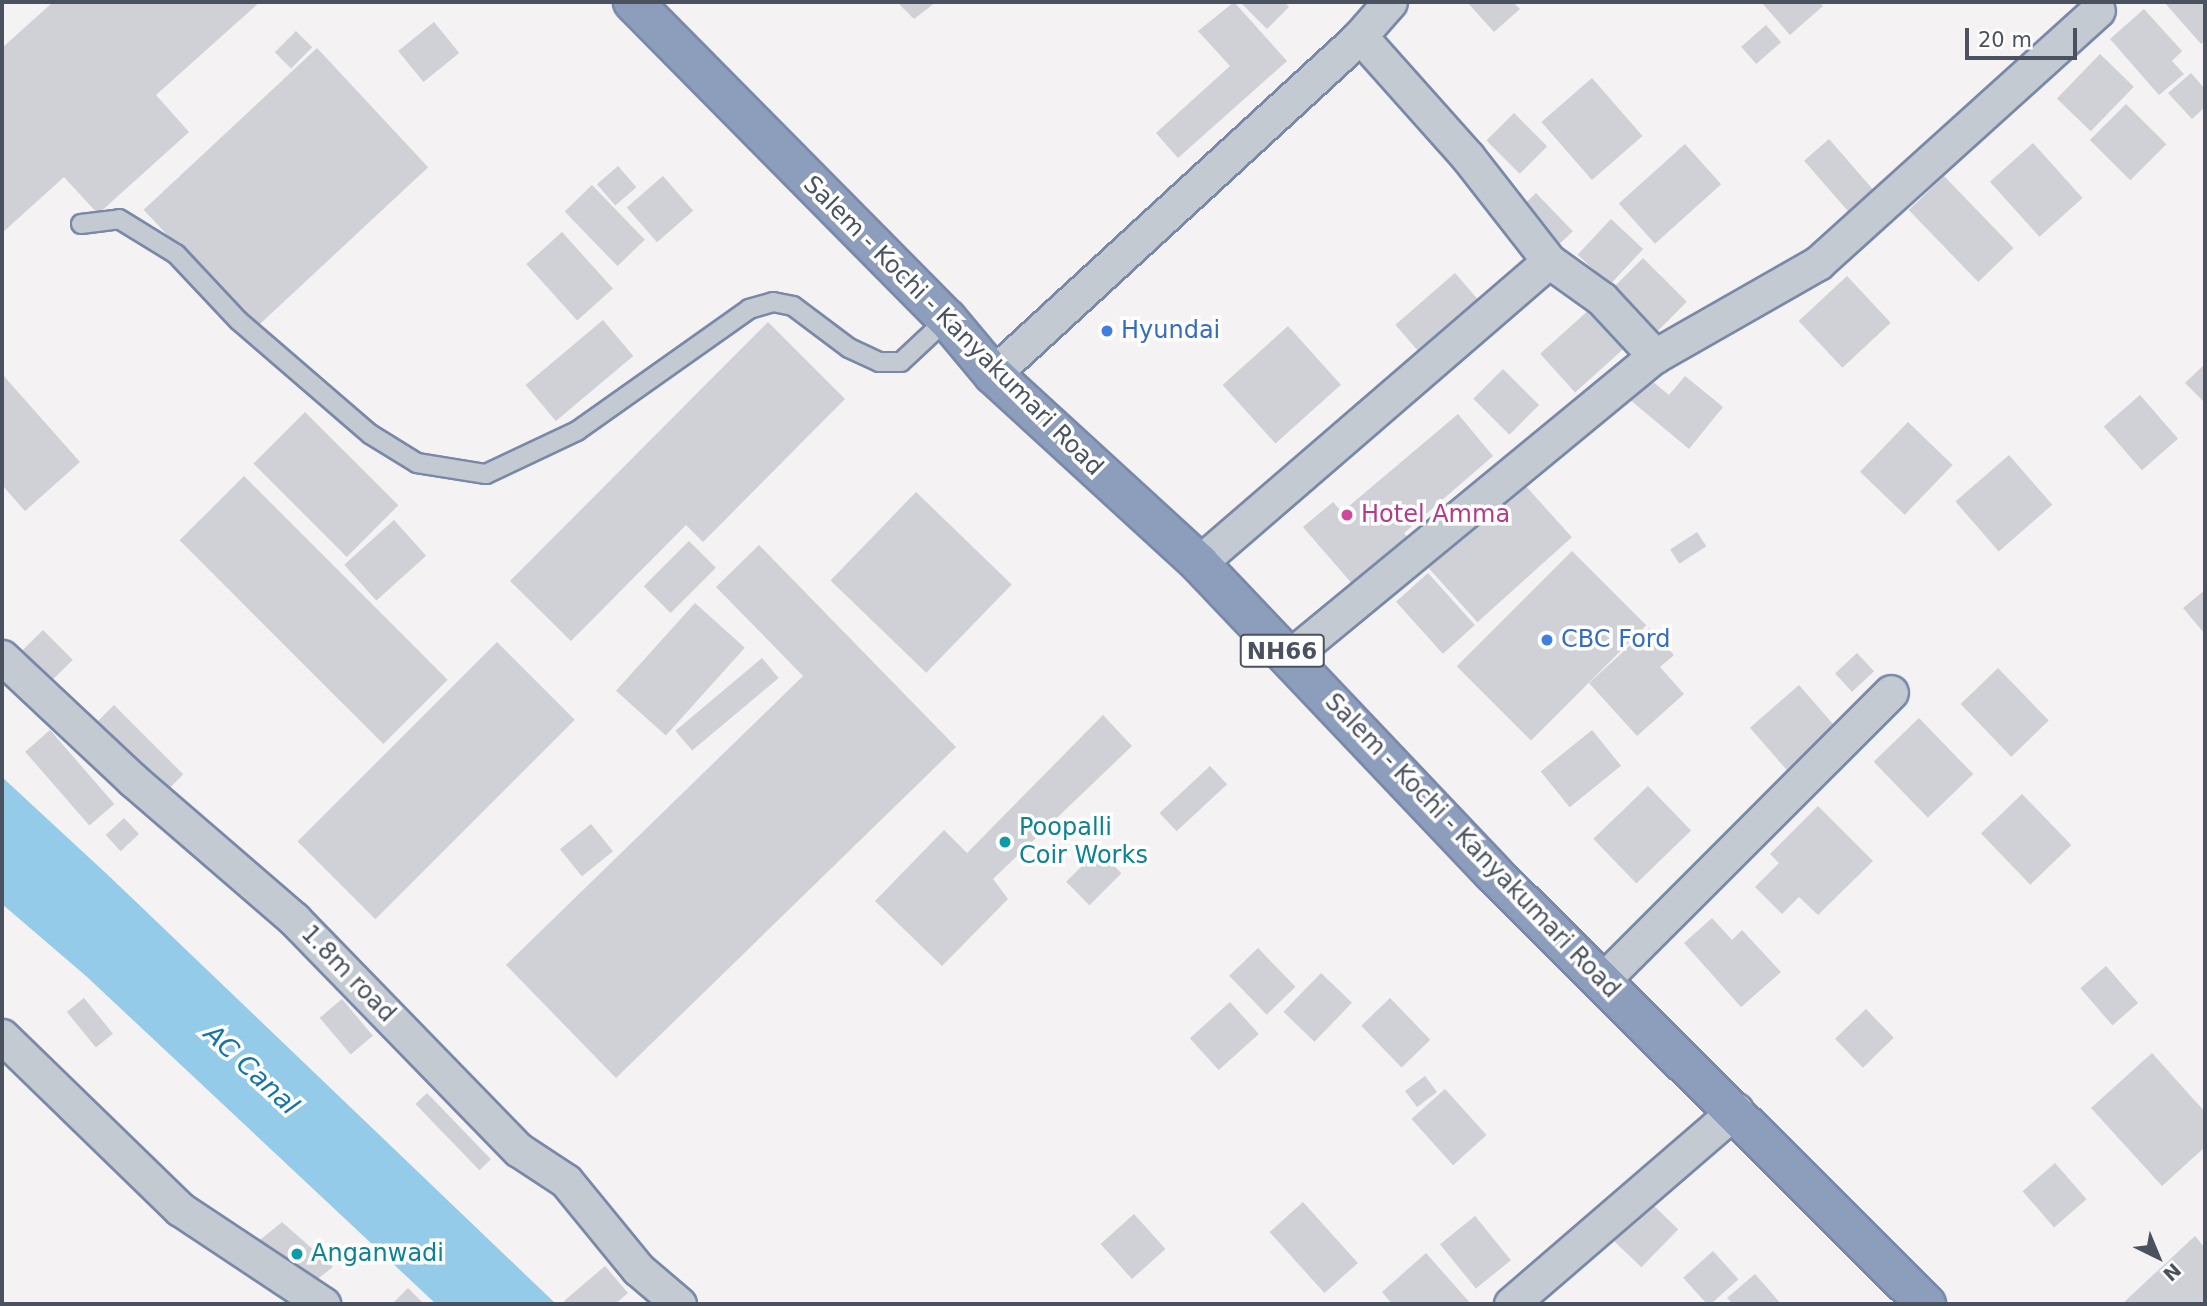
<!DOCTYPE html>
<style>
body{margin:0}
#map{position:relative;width:2207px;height:1306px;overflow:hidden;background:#f4f2f2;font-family:"DejaVu Sans",sans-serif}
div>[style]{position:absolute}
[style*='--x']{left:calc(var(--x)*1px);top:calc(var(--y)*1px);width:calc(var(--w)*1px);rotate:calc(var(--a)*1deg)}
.water>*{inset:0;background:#94cbe8}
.building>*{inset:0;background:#cfd1d6;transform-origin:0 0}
.roads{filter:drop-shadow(2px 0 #7889a9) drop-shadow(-2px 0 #7889a9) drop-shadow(0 2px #7889a9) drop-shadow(0 -2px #7889a9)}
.lane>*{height:18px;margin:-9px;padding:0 9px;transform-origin:9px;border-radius:9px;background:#c4cad2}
.street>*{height:33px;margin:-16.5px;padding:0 16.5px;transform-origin:16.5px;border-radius:16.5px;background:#c4cad2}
.highway>*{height:38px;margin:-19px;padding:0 19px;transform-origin:19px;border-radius:19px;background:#8d9ebd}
.dots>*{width:19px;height:19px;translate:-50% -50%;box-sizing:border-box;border:4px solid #fff;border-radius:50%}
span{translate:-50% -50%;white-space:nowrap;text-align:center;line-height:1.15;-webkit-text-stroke:7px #fff;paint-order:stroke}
.shield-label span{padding:2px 5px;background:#fff;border:2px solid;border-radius:5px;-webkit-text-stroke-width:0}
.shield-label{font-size:23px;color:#4a525f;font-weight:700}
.street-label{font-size:24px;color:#4a525f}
.shop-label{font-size:24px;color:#366cbe}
.left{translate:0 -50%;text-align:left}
.hotel-label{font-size:24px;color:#b23c85}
.culture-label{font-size:24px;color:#0d838f}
.water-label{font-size:26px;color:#1475a8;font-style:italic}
.frame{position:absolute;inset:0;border:4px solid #4a525f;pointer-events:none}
.north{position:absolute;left:2123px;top:1222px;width:70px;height:70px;-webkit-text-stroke:5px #fff;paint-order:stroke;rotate:137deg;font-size:19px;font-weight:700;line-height:28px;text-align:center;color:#4a525f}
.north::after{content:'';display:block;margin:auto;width:24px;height:32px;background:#4a525f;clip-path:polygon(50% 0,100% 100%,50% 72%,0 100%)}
.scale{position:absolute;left:1965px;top:28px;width:112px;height:32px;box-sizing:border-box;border:4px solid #4a525f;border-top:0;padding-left:9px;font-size:21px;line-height:24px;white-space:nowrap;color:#4a525f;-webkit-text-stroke:5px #fff;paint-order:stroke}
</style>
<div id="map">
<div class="water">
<div style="clip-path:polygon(2px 777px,110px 877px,556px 1304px,436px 1304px,86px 976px,2px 904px)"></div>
</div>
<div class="building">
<div style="clip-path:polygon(53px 2px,260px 2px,156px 95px,189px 132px,98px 214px,64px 177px,2px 233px,2px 48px)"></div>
<div style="clip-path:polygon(897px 2px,936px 2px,914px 19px)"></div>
<div style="clip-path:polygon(1234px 2px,1287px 61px,1178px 158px,1156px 133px,1230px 66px,1198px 31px)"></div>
<div style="clip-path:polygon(1240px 2px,1284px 2px,1289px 7px,1267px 29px)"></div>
<div style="clip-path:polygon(1467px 2px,1513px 2px,1520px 9px,1494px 32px)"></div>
<div style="clip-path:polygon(1761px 2px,1819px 2px,1823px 6px,1790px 35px)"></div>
<div style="clip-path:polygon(2164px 2px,2205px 2px,2205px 41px,2201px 44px)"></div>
<div style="clip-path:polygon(2144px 9px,2182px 51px,2172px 61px,2184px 74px,2159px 95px,2110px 39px)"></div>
<div style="left:434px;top:22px;width:40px;height:46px;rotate:51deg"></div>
<div style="left:1766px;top:25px;width:23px;height:33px;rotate:49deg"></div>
<div style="left:296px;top:31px;width:23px;height:30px;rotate:45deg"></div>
<div style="left:317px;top:48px;width:163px;height:237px;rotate:47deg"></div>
<div style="left:2100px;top:54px;width:47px;height:62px;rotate:44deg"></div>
<div style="clip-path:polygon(2191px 73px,2205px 89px,2205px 107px,2192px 119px,2168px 93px)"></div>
<div style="left:1592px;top:78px;width:77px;height:67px;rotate:49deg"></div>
<div style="left:2126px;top:104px;width:57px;height:51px;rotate:45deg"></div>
<div style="left:1514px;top:113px;width:47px;height:39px;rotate:45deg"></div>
<div style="left:1829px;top:139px;width:77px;height:33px;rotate:49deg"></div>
<div style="left:2033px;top:143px;width:74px;height:58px;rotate:48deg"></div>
<div style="left:1685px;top:144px;width:54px;height:89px;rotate:48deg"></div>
<div style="left:618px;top:166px;width:28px;height:28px;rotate:49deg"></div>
<div style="left:663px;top:176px;width:46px;height:48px;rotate:49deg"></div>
<div style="left:1944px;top:176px;width:100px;height:49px;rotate:46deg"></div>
<div style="left:592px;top:185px;width:76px;height:38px;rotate:46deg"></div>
<div style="left:1536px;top:193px;width:53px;height:23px;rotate:46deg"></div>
<div style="left:1611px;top:219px;width:44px;height:49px;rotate:43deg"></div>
<div style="left:562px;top:232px;width:76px;height:48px;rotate:48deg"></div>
<div style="left:1643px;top:258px;width:62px;height:47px;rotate:45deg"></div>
<div style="left:1455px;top:273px;width:37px;height:79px;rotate:49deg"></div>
<div style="left:1847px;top:276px;width:64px;height:66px;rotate:47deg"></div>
<div style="left:1590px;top:309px;width:52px;height:67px;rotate:48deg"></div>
<div style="left:603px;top:320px;width:47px;height:101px;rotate:50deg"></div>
<div style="clip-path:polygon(768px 322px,845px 399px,703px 542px,686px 525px,571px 641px,510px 581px)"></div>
<div style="left:1288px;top:326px;width:79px;height:88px;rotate:48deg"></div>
<div style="clip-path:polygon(2205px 364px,2205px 403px,2185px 383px)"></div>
<div style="left:1503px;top:369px;width:51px;height:42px;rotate:45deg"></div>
<div style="clip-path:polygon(2px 374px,80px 462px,25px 511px,2px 485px)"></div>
<div style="clip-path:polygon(1685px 376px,1723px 407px,1689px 449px,1629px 399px,1647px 377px,1669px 395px)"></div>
<div style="left:2140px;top:395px;width:58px;height:48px;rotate:49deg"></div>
<div style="left:305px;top:412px;width:132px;height:73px;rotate:45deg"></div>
<div style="clip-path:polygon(1458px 414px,1493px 456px,1404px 533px,1409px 539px,1354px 586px,1303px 527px,1333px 502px,1342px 512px)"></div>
<div style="left:1908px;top:422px;width:62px;height:69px;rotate:44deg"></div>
<div style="left:2009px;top:455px;width:66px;height:71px;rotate:49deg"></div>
<div style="left:244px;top:476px;width:288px;height:91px;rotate:45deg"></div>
<div style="left:1523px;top:483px;width:73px;height:127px;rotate:48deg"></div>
<div style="left:916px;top:492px;width:133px;height:123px;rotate:44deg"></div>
<div style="left:394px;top:520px;width:48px;height:67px;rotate:48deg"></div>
<div style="left:1697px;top:532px;width:17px;height:32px;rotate:57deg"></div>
<div style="left:689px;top:541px;width:38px;height:64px;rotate:45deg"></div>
<div style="clip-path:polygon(759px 545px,956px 747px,616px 1078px,506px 965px,803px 676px,716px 587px)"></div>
<div style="left:1572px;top:551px;width:105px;height:163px;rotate:45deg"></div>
<div style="left:1428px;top:573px;width:70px;height:43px;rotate:48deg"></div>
<div style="clip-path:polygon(2205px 590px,2205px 634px,2183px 608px)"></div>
<div style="left:695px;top:603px;width:67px;height:118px;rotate:42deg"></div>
<div style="clip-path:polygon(1649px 628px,1674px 655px,1660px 667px,1684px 694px,1637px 736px,1589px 683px)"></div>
<div style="left:43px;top:630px;width:42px;height:38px;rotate:45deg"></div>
<div style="left:497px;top:642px;width:110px;height:282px;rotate:45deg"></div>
<div style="left:1857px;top:653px;width:25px;height:30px;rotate:47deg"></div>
<div style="left:762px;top:658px;width:26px;height:113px;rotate:50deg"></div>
<div style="left:1998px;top:668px;width:73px;height:52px;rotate:46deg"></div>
<div style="left:1799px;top:685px;width:65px;height:65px;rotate:49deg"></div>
<div style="left:114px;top:705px;width:98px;height:26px;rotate:45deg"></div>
<div style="clip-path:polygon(1103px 715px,1132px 746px,993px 879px,1008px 899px,942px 966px,875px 901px,944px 830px,967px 853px)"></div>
<div style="left:1919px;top:718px;width:78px;height:63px;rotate:46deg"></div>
<div style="left:50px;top:730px;width:98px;height:33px;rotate:49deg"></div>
<div style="left:1592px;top:730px;width:46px;height:66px;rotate:51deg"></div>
<div style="left:1210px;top:766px;width:25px;height:69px;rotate:47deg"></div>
<div style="left:1648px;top:786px;width:62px;height:76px;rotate:46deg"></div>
<div style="left:2022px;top:794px;width:71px;height:57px;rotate:46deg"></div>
<div style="clip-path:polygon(1818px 806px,1873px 861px,1818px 915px,1799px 897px,1782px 914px,1755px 887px,1779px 863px,1770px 854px)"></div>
<div style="left:124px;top:818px;width:22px;height:25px;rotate:47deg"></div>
<div style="left:591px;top:824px;width:35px;height:40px;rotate:51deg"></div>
<div style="left:1098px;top:850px;width:33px;height:45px;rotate:45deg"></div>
<div style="clip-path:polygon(1712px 918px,1732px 940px,1742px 930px,1781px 972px,1741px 1007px,1684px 943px)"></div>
<div style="left:1258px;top:948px;width:54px;height:40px;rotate:46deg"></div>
<div style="left:2106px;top:966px;width:49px;height:34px;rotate:49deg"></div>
<div style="left:1321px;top:973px;width:43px;height:54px;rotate:44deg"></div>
<div style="left:84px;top:998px;width:46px;height:22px;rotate:51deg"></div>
<div style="left:1390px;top:998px;width:58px;height:40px;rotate:46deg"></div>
<div style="left:342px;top:999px;width:48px;height:29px;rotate:50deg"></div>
<div style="left:1230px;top:1002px;width:43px;height:54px;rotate:48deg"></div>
<div style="left:1866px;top:1009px;width:40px;height:43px;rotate:46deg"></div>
<div style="clip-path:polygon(2152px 1053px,2205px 1112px,2205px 1147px,2162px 1186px,2091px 1108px)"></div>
<div style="left:1425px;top:1076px;width:20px;height:25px;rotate:53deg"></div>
<div style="left:1445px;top:1089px;width:62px;height:45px;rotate:48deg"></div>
<div style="left:427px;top:1093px;width:92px;height:16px;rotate:46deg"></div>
<div style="left:2055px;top:1163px;width:48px;height:43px;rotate:49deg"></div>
<div style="left:1648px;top:1200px;width:42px;height:53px;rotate:44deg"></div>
<div style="left:1303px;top:1202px;width:82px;height:45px;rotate:48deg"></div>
<div style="left:1134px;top:1214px;width:47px;height:45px;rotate:48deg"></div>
<div style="left:1475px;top:1216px;width:57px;height:45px;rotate:51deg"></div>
<div style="clip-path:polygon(282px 1222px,333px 1267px,311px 1284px,260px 1240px)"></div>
<div style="clip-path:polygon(2195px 1236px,2205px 1248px,2205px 1304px,2122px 1304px)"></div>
<div style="left:1713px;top:1251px;width:38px;height:40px;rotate:48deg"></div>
<div style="clip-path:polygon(1426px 1253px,1471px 1304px,1392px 1304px,1382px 1292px)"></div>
<div style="clip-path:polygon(605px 1266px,628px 1293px,615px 1304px,567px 1304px,564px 1301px)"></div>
<div style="clip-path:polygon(1755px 1274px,1781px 1304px,1733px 1304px,1727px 1298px)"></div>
<div style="clip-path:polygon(408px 1288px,424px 1304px,392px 1304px)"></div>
</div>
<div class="roads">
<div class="lane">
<div style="--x:81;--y:224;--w:38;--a:-7"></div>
<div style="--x:119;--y:219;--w:67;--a:31.6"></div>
<div style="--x:176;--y:254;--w:92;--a:46.8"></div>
<div style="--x:239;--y:321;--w:173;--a:40.8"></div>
<div style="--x:370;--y:434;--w:55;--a:31.7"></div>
<div style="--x:417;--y:463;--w:70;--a:9.1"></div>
<div style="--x:486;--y:474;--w:101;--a:-25.3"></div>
<div style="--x:577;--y:431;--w:211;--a:-35.3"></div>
<div style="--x:749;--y:309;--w:25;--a:-16"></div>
<div style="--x:773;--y:302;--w:20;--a:11"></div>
<div style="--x:793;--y:306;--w:70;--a:36.9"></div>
<div style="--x:849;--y:348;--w:33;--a:25"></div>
<div style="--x:879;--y:362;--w:22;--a:0"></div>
<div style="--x:901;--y:362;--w:63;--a:-43.1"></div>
</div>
<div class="street">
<div style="--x:1360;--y:36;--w:161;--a:48.3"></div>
<div style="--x:1467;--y:156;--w:133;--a:52"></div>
<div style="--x:1549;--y:261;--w:65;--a:35.6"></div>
<div style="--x:1602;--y:299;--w:78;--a:47.1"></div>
<div style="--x:993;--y:374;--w:499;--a:-42.6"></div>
<div style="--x:1360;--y:36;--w:45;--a:-48.6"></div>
<div style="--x:1199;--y:563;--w:462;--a:-40.8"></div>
<div style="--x:2;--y:657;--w:180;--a:43.2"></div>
<div style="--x:133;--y:780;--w:213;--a:40.8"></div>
<div style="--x:294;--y:919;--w:322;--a:45.8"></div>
<div style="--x:519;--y:1150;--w:56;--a:33.4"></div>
<div style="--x:566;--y:1181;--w:114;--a:50.7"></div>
<div style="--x:638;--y:1269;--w:54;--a:40.5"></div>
<div style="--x:1288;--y:658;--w:475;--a:-39.5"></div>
<div style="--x:1655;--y:356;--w:188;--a:-29.7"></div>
<div style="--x:1818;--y:263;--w:377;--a:-42.1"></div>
<div style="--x:1603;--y:980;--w:407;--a:-45"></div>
<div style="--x:2;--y:1036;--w:248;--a:44.2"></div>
<div style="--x:180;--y:1209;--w:172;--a:33.6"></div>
<div style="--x:1511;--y:1304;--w:297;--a:-40.8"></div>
</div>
<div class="highway">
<div style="--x:633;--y:2;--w:446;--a:45.3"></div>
<div style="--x:947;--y:319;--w:72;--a:50.1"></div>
<div style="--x:993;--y:374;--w:280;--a:42.5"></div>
<div style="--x:1199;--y:563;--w:427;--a:46.5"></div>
<div style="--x:1493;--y:873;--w:611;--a:44.87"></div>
</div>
</div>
<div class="dots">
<div style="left:1107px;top:331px;background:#3f7fe0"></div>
<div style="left:1347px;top:515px;background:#d1479c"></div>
<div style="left:1547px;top:640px;background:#3f7fe0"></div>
<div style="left:1005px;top:842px;background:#0f9aa8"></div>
<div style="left:297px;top:1254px;background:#0f9aa8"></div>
</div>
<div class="shield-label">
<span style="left:1282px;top:651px">NH66</span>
</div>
<div class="street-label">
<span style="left:953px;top:326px;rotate:45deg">Salem - Kochi - Kanyakumari Road</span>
<span style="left:1472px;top:846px;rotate:46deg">Salem - Kochi - Kanyakumari Road</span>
<span style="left:348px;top:974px;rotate:46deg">1.8m road</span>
</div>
<div class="shop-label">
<span class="left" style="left:1121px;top:331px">Hyundai</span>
<span class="left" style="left:1561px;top:640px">CBC Ford</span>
</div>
<div class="hotel-label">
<span class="left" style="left:1361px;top:515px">Hotel Amma</span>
</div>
<div class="culture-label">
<span class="left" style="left:1019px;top:842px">Poopalli<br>Coir Works</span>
<span class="left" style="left:311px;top:1254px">Anganwadi</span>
</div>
<div class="water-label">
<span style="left:251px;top:1070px;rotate:43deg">AC Canal</span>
</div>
<div class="frame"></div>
<div class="north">N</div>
<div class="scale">20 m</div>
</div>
